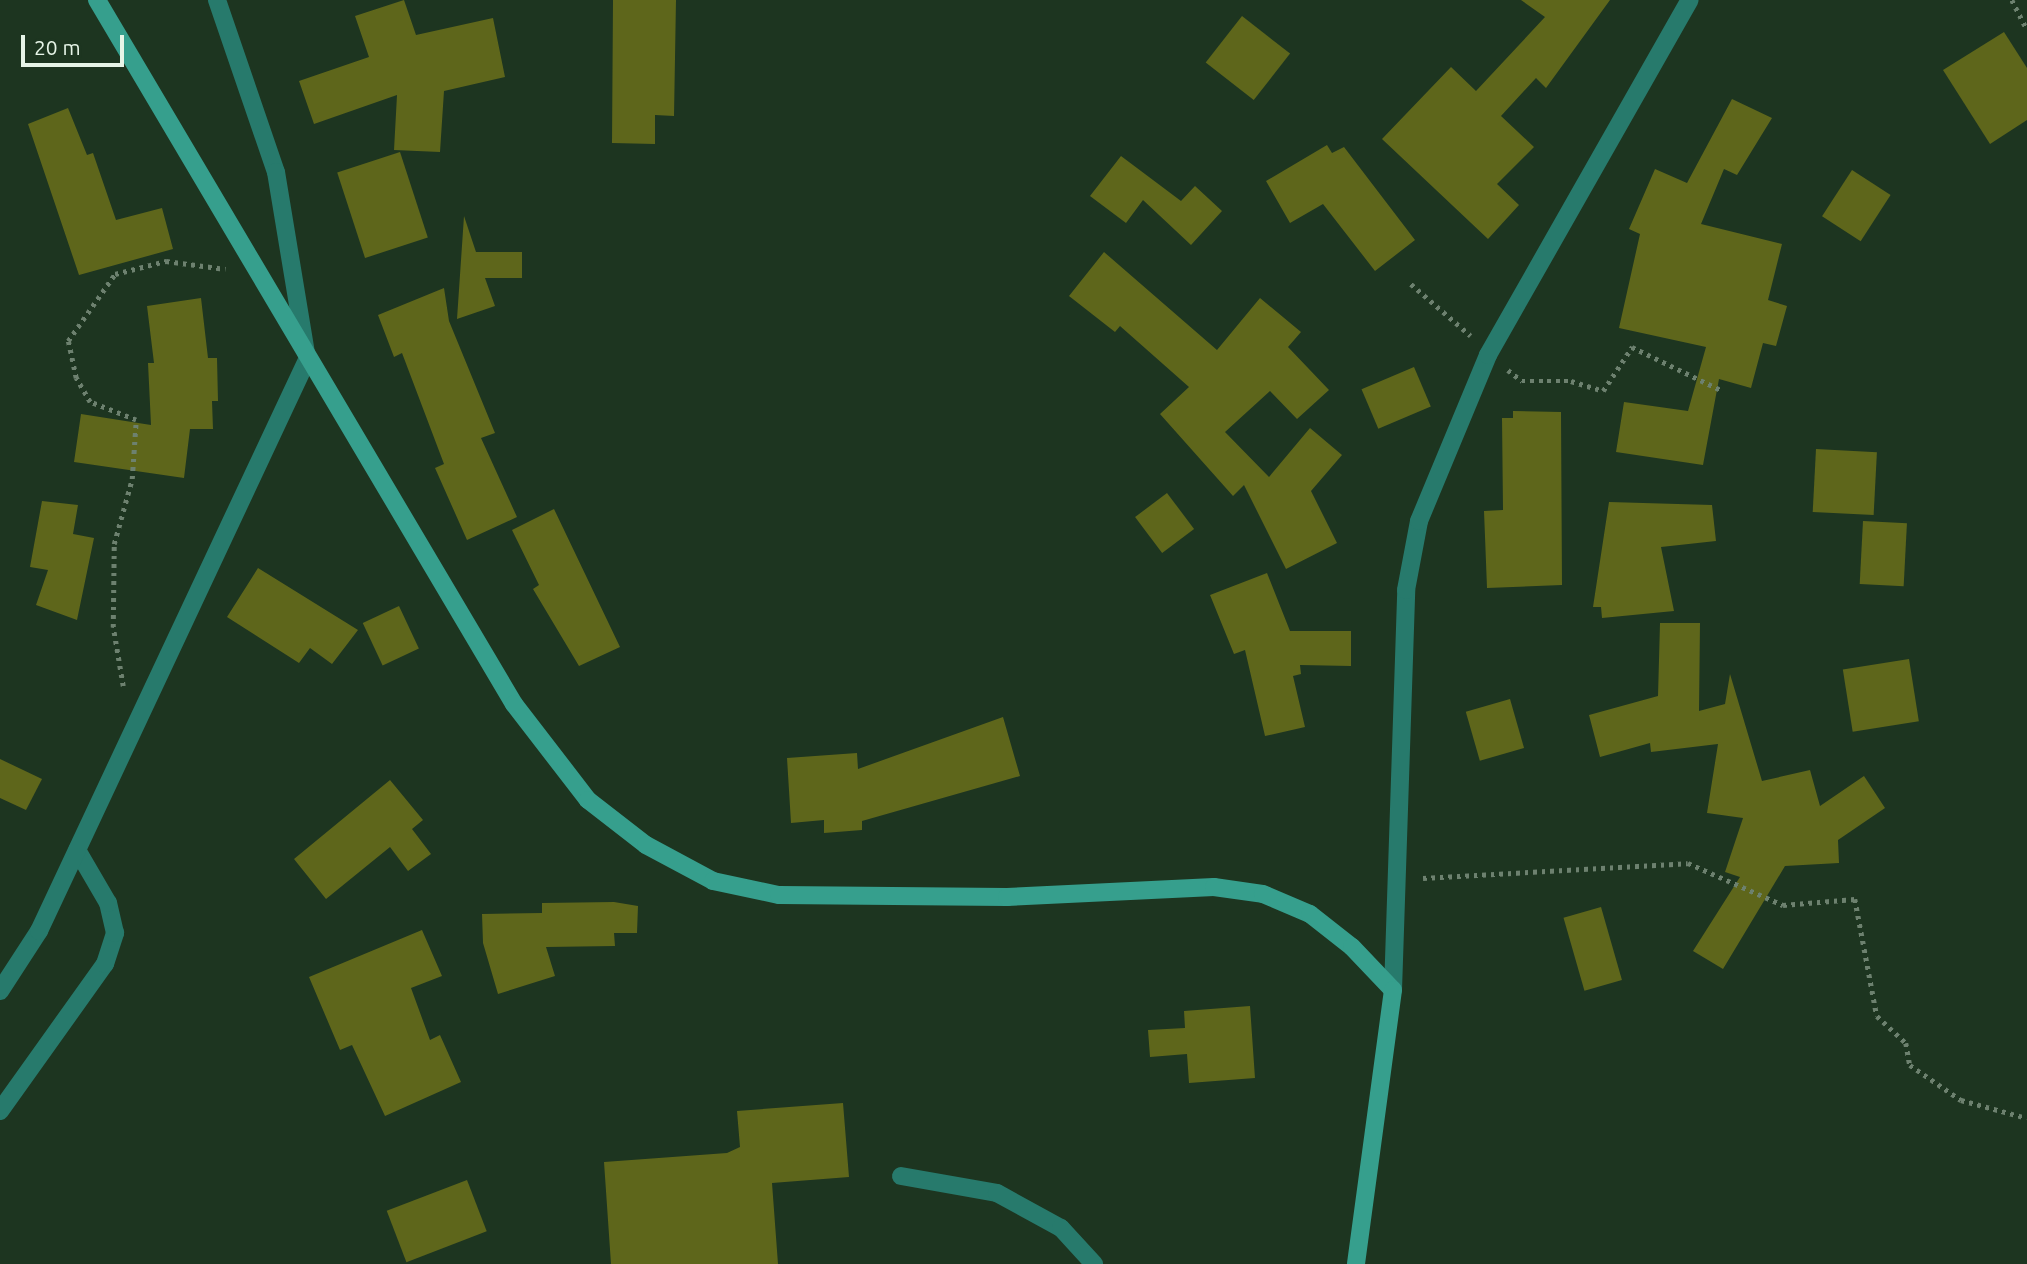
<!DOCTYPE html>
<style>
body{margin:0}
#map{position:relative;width:2027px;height:1264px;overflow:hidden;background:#1d3520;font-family:Ubuntu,sans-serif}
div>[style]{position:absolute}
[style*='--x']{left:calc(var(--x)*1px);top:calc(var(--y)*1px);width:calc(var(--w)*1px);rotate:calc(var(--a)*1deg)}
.building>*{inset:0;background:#5e661b;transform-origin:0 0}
.path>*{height:4.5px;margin-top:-2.25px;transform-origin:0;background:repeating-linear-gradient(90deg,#6d816f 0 3.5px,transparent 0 8.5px)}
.minor>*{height:18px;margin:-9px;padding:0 9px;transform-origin:9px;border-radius:9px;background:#277a6c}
.tertiary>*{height:18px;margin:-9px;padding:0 9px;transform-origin:9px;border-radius:9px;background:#277a6c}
.secondary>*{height:18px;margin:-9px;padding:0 9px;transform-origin:9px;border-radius:9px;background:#369f8d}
span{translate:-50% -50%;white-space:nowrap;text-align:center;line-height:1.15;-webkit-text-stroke:5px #1d3520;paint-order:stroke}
.scale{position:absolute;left:21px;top:35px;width:103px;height:32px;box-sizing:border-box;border:4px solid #e6f4e7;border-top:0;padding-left:9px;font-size:21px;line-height:24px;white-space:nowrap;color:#e6f4e7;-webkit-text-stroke:5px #1d3520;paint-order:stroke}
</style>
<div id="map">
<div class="building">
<div style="clip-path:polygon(404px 0,416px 35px,493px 18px,505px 77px,444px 91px,440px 152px,394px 150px,397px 95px,314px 124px,299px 81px,369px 57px,355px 16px)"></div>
<div style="clip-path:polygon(613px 0,676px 0,674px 116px,655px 115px,655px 144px,612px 143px)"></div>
<div style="clip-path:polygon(1521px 0,1610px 0,1546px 88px,1536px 78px,1501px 116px,1534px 147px,1497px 184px,1519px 205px,1488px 239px,1382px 139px,1451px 67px,1476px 91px,1545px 17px)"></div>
<div style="left:1242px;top:16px;width:61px;height:59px;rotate:38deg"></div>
<div style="clip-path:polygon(2004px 32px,2027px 68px,2027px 120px,1990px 144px,1943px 70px)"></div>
<div style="clip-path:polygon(1732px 99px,1772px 118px,1737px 175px,1724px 169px,1701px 224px,1782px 244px,1768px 300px,1787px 306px,1776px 346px,1763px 343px,1751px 388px,1719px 379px,1703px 465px,1616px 452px,1624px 402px,1688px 411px,1706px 347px,1619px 328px,1640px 234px,1629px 229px,1655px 169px,1687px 183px)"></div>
<div style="clip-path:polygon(68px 108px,87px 155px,93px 153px,116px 220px,162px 208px,173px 249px,79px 275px,28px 124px)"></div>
<div style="clip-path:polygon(1327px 145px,1332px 153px,1344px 147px,1415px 240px,1375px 271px,1323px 204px,1290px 223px,1266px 181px)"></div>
<div style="left:400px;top:152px;width:90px;height:66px;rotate:72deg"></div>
<div style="clip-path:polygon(1121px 156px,1181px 201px,1195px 186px,1222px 211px,1191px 245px,1143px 200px,1126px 223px,1090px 196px)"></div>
<div style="left:1852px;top:170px;width:46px;height:55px;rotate:33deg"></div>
<div style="clip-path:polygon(464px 216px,476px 252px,522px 252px,522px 278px,485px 278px,495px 306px,457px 319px)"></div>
<div style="clip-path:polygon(1104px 252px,1217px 350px,1260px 298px,1301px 332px,1288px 347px,1329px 390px,1297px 419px,1270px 391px,1225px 432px,1269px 477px,1310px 428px,1342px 455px,1311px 491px,1337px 543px,1286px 569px,1244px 485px,1233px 496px,1160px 414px,1189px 387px,1120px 326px,1115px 332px,1069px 296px)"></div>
<div style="clip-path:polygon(444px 288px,449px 321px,495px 433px,481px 438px,517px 517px,467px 540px,435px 468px,444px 464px,402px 353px,394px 357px,378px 315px)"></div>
<div style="clip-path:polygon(201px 298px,208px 358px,217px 358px,218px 401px,212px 401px,213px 429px,190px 429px,184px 478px,74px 462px,81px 414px,151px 425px,148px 363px,154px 363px,147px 306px)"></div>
<div style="left:1414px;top:367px;width:43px;height:57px;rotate:67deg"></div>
<div style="clip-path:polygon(1513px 411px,1561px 412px,1562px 585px,1487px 588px,1484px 511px,1503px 510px,1502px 418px,1513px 418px)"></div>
<div style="left:1816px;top:449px;width:61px;height:63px;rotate:3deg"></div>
<div style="left:1167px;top:493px;width:45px;height:40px;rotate:53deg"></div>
<div style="clip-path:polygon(42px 501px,78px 505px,73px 534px,94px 538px,77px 620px,36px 605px,48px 570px,30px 567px)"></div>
<div style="clip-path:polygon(1609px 502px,1712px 505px,1716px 541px,1661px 547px,1674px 611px,1602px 618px,1601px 607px,1593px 607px)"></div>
<div style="clip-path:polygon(554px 509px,620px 647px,579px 666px,533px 589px,539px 585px,512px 530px)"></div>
<div style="left:1863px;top:521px;width:44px;height:63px;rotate:3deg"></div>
<div style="clip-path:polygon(258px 568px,358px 630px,332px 664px,310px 648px,299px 663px,227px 617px)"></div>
<div style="clip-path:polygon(1267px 573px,1290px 631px,1351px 631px,1351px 666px,1300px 665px,1301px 674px,1293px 676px,1305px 727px,1265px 736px,1245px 650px,1234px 654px,1210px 595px)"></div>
<div style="left:399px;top:606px;width:47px;height:40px;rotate:65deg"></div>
<div style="clip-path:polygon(1660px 623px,1700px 623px,1699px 711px,1725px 704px,1730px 674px,1762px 781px,1810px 770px,1820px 806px,1864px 776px,1885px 808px,1838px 840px,1839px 863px,1785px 866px,1723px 969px,1693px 951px,1740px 877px,1725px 872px,1743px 818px,1707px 813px,1718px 744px,1651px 752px,1650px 743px,1600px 757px,1589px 715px,1658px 696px)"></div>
<div style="left:1909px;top:659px;width:63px;height:67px;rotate:81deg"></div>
<div style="left:1510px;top:699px;width:51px;height:46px;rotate:74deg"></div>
<div style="clip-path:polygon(1003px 717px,1020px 776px,862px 821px,862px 830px,824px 833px,824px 820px,791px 823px,787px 758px,857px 753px,858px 769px)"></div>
<div style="clip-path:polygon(0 759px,42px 779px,26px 810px,0 798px)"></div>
<div style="clip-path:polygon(390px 780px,423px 820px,412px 829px,431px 854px,408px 871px,390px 847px,326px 899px,294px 859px)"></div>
<div style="clip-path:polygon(614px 902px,638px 906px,637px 933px,614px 933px,615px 946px,546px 947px,555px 976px,498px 994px,483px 943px,482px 914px,542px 913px,542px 903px)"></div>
<div style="left:1601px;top:907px;width:76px;height:39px;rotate:74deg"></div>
<div style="clip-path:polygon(422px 930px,442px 976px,411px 988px,430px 1040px,440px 1035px,461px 1082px,385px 1116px,352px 1045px,340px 1050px,309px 977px)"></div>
<div style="clip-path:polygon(1250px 1006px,1255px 1078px,1189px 1083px,1187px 1054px,1150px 1057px,1148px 1030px,1185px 1028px,1184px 1011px)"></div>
<div style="clip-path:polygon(843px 1103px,849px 1177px,772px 1183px,778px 1264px,611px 1264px,604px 1162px,727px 1153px,740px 1147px,737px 1111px)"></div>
<div style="left:467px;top:1180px;width:55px;height:86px;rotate:69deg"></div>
</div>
<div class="path">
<div style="--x:2012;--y:0;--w:33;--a:63"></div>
<div style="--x:1411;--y:284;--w:79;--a:40.9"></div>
<div style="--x:1508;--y:370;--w:18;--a:38"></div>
<div style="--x:1522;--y:381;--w:49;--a:0"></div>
<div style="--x:1571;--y:381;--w:34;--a:17"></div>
<div style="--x:1603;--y:391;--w:53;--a:-56.6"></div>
<div style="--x:1632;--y:347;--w:101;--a:25.8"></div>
<div style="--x:123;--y:686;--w:60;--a:-99.6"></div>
<div style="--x:113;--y:627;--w:83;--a:-89.3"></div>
<div style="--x:114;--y:544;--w:67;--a:-74.5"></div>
<div style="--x:132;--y:479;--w:59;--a:-86.1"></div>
<div style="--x:136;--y:420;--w:49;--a:-158.6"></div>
<div style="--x:90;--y:402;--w:28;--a:-120"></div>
<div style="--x:76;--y:378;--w:38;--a:-102"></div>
<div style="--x:68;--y:341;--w:82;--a:-55"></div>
<div style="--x:115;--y:274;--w:53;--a:-14.3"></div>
<div style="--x:166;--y:261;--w:60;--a:7.7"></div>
<div style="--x:1423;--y:878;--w:265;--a:-3.2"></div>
<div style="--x:1688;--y:863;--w:104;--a:23.9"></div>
<div style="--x:1783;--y:905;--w:72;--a:-4.8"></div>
<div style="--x:1855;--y:899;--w:119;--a:79.4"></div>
<div style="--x:1877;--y:1016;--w:40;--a:43"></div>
<div style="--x:1906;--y:1043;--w:22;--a:80"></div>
<div style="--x:1910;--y:1065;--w:62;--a:34.5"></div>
<div style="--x:1961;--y:1100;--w:68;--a:15.3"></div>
</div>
<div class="minor">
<div style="--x:217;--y:0;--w:182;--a:71.1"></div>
<div style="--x:276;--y:172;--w:183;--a:80.6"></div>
<div style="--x:0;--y:1111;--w:181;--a:-54.5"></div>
<div style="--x:105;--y:964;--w:33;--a:-72"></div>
<div style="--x:115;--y:933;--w:31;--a:-103"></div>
<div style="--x:108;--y:903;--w:61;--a:-120.3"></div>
<div style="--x:901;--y:1176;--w:97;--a:10"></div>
<div style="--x:997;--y:1193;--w:73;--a:28.7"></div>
<div style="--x:1061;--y:1228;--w:49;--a:47.5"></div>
</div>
<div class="tertiary">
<div style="--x:1393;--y:990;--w:400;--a:-88.1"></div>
<div style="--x:1406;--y:590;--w:70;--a:-79.3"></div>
<div style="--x:1419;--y:521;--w:180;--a:-67.4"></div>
<div style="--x:1488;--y:355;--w:408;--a:-60.4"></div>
<div style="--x:0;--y:991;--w:72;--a:-57"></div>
<div style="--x:39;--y:931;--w:631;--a:-64.86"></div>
</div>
<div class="secondary">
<div style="--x:97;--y:0;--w:818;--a:59.36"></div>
<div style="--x:514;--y:704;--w:121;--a:52.4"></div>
<div style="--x:588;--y:800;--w:73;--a:37.8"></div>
<div style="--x:646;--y:845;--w:76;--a:28.2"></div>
<div style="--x:713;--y:881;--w:67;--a:12"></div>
<div style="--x:779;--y:895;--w:228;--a:0.5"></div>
<div style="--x:1007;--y:897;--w:207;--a:-2.8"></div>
<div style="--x:1214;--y:887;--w:49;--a:8.1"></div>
<div style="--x:1263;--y:894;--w:51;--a:23.1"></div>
<div style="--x:1310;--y:914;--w:53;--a:38.2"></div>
<div style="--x:1352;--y:947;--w:59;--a:46.4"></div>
<div style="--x:1393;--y:990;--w:276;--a:97.7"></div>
</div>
<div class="scale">20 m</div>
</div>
